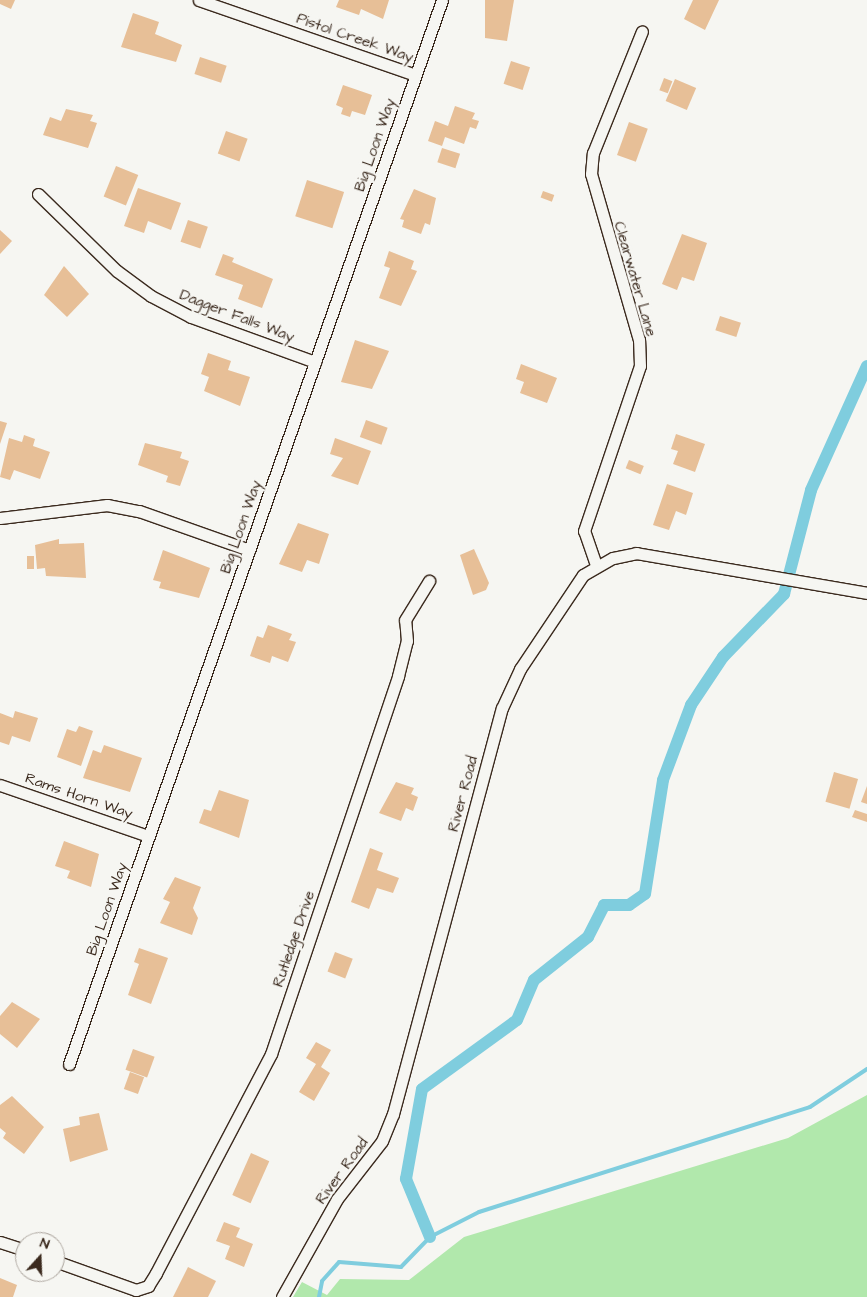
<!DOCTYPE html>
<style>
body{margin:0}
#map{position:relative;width:867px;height:1297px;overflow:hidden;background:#f6f6f2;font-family:"Architects Daughter",sans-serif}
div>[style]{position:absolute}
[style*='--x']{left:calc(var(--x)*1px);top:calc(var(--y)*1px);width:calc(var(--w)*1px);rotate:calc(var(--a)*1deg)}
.green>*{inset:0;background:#b1e8ac}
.stream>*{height:4px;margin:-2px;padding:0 2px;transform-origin:2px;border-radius:2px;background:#7fcdde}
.canal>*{height:12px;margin:-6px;padding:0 6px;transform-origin:6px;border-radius:6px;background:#7fcdde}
.building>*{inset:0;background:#e7bf97;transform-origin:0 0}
.roads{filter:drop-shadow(1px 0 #3b2a1e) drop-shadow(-1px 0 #3b2a1e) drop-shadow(0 1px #3b2a1e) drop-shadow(0 -1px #3b2a1e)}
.street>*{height:11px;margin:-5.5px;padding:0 5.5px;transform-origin:5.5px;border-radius:5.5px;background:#f6f6f2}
span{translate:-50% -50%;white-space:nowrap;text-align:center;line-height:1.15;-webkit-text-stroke:4.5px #f6f6f2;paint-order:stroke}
.street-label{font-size:15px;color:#3b2a1e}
.north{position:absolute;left:15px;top:1232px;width:50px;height:50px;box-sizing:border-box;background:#f6f6f2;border:1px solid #aba49d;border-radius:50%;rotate:20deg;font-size:14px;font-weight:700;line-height:20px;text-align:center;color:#3b2a1e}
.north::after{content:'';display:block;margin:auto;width:18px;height:22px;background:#3b2a1e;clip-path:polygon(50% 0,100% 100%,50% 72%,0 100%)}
</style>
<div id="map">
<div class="green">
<div style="clip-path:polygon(867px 1095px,867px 1297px,293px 1297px,302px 1282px,327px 1295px,340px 1279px,409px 1280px,464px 1237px,788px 1138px)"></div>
</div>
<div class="stream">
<div style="--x:319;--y:1297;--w:16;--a:-79"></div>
<div style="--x:322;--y:1281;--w:25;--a:-48"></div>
<div style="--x:339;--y:1262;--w:62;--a:4.6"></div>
<div style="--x:401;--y:1267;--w:42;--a:-46"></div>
<div style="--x:430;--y:1237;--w:55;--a:-27"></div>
<div style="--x:479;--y:1212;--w:347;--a:-17.6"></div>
<div style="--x:810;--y:1107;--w:69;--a:-33.7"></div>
</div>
<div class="canal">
<div style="--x:430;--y:1237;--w:63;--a:-112.5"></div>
<div style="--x:406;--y:1179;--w:91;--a:-79.9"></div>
<div style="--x:422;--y:1089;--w:117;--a:-36"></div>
<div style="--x:517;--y:1020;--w:43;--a:-67"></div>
<div style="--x:534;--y:980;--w:69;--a:-38.5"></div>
<div style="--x:588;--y:937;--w:36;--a:-63"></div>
<div style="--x:604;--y:905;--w:25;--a:0"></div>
<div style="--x:629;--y:905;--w:19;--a:-35"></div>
<div style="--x:645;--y:894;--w:115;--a:-81"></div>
<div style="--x:663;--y:780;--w:80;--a:-69.5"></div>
<div style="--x:691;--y:705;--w:58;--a:-56.3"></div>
<div style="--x:723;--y:657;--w:88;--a:-45.9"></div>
<div style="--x:784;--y:594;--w:107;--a:-75.4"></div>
<div style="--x:811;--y:490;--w:136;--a:-65.7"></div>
</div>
<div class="building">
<div style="clip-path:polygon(0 0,15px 0,11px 9px,0 4px)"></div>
<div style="clip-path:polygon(339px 0,389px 0,383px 19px,361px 9px,359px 15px,336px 7px)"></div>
<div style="clip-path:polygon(485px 0,514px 0,507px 41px,485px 38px)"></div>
<div style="clip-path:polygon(693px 0,719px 0,705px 30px,684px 19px)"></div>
<div style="clip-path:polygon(133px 13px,159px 22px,155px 34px,182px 45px,176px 62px,121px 47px)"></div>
<div style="left:200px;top:57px;width:28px;height:18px;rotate:18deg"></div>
<div style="left:511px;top:61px;width:20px;height:24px;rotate:18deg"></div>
<div style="left:664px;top:78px;width:9px;height:13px;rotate:21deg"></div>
<div style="left:675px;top:79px;width:23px;height:24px;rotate:23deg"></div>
<div style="clip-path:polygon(343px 85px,372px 95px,365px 115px,352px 111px,350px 117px,341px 114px,343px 108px,336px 105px)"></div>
<div style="clip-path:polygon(455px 106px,475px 113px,472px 119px,479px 121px,476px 129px,470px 127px,464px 144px,445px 137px,442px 146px,428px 141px,435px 121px,448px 126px)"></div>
<div style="clip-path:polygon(66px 109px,93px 115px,90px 121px,97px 123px,88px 148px,43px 135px,50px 117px,61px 121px)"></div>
<div style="left:629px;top:122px;width:20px;height:35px;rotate:20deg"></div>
<div style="left:226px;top:131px;width:23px;height:24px;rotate:20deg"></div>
<div style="left:442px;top:148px;width:19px;height:15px;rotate:18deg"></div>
<div style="left:116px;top:166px;width:24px;height:33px;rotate:22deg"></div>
<div style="left:307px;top:180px;width:39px;height:38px;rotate:18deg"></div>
<div style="clip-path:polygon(138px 188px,181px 203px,171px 230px,148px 221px,144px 233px,124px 226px)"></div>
<div style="clip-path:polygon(414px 189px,436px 198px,430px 225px,425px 223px,421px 234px,402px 227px,404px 220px,400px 219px)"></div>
<div style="left:543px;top:191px;width:12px;height:7px;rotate:20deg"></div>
<div style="left:188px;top:220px;width:21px;height:23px;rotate:19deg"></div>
<div style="clip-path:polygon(0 230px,12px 241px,0 254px)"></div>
<div style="clip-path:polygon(682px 234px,707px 243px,694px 281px,682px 277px,677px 290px,662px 284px)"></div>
<div style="clip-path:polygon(389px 251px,414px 261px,411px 269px,417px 271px,401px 306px,379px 298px,390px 268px,384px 266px)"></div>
<div style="clip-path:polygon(223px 254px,234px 258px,232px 262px,273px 279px,262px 308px,238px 299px,243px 285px,215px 275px)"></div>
<div style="clip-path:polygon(64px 266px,89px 294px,67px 317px,44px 295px)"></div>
<div style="left:720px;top:316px;width:22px;height:15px;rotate:18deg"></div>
<div style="clip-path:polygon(355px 340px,389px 351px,372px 389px,341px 382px)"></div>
<div style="clip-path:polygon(208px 353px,231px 361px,228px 370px,250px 377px,240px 406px,204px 391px,209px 377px,201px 374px)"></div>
<div style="clip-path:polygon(521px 364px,557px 378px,547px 403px,520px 393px,524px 382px,516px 379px)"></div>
<div style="left:366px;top:420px;width:23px;height:18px;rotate:20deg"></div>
<div style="clip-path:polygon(0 421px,7px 423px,0 444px)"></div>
<div style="clip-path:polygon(676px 434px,705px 444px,695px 472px,673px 464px,678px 451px,671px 449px)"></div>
<div style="clip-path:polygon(24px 435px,35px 439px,33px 446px,50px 452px,40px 479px,14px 470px,10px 480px,0 477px,9px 438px,22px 442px)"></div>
<div style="clip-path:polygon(335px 438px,371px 451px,358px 485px,331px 476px,343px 458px,330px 454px)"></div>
<div style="clip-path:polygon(145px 443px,182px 452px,180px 458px,189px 461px,180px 486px,166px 482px,168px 476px,138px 465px)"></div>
<div style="left:629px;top:460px;width:16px;height:9px;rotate:22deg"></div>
<div style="clip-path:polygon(667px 484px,693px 493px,686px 515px,676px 511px,669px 530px,653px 525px)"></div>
<div style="clip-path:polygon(298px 523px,329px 534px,319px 564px,307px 560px,302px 572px,279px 564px)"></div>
<div style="clip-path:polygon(59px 539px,59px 544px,84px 543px,86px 578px,46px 576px,45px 568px,37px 569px,35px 545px)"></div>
<div style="clip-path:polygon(474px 549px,489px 583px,486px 590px,473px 595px,460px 555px)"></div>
<div style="clip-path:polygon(163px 550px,210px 568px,199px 598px,159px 588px,161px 582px,153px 580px)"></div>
<div style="left:27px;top:556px;width:7px;height:13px"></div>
<div style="clip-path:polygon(268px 625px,292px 634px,289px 640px,296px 642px,288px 662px,272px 656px,270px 663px,250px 656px,257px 636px,263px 638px)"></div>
<div style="clip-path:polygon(15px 711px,38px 718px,30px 742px,12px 736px,9px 745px,0 742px,0 713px,13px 718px)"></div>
<div style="clip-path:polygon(79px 726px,93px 731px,81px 766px,57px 757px,67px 729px,76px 732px)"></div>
<div style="clip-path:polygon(104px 745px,142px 758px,130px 792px,83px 778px,93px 750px,101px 753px)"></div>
<div style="left:834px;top:772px;width:25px;height:31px;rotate:16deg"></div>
<div style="clip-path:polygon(396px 782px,414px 788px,411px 794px,418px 797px,413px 811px,406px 808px,401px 821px,379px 813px)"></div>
<div style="clip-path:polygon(867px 786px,867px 804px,861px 802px)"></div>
<div style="clip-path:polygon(219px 790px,249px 800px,239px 838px,199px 823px,204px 809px,211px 811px)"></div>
<div style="clip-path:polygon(855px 810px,867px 814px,867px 822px,852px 817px)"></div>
<div style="clip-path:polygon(64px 841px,99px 854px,91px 887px,67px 878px,70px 871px,55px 866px)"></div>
<div style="clip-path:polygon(370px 848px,383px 853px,377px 870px,399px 878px,393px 893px,377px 888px,369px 909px,351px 902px)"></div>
<div style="clip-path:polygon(175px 877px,201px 887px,193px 908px,198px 918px,192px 935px,160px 923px,170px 902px,163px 899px)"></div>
<div style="clip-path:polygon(139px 948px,168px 958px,151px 1004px,128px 995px,139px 964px,134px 962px)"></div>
<div style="left:335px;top:952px;width:19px;height:21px;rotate:21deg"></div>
<div style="clip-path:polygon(12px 1002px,40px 1019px,17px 1048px,0 1034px,0 1016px)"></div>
<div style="clip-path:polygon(316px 1042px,331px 1050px,321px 1067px,330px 1073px,314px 1101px,299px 1092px,316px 1064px,306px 1058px)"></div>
<div style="left:133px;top:1049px;width:23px;height:22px;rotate:20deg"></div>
<div style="left:130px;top:1072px;width:15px;height:18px;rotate:20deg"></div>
<div style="clip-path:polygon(12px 1096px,44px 1127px,24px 1154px,3px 1138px,6px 1133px,0 1128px,0 1105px)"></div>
<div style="clip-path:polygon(99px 1113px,108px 1150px,70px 1162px,63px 1129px,80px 1125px,79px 1117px)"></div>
<div style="left:251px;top:1153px;width:20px;height:46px;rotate:24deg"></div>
<div style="clip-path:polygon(224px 1222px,240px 1228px,236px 1237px,253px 1244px,244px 1267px,225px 1259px,230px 1246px,216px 1241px)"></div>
<div style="clip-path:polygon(188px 1267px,216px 1281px,208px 1297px,173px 1297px)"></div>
<div style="clip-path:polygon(0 1278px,17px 1285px,13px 1297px,0 1297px)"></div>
</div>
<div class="roads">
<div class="street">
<div style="--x:199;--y:0;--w:229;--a:19.1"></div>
<div style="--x:38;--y:194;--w:110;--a:44.3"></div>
<div style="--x:117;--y:271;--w:42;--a:36.3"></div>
<div style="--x:151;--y:296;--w:45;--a:27.7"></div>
<div style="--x:191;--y:317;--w:132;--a:19.9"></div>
<div style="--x:0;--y:518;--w:108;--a:-6.9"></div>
<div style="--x:107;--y:505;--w:33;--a:11"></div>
<div style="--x:139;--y:511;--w:117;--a:19.5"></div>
<div style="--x:596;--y:565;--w:36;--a:-109"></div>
<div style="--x:584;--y:531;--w:174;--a:-71.3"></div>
<div style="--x:640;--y:366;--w:26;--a:-92"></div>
<div style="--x:639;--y:340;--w:173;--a:-106.1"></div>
<div style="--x:591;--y:174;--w:21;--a:-85"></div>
<div style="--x:593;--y:153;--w:131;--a:-68.1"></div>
<div style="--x:0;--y:785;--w:157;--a:19"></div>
<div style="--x:69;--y:1064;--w:1127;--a:-70.68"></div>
<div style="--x:0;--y:1242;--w:26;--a:18"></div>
<div style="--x:55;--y:1261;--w:86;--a:19.7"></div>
<div style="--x:136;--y:1290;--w:13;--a:-18"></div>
<div style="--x:148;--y:1286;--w:15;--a:-58"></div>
<div style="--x:156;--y:1273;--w:247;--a:-62.3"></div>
<div style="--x:271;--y:1054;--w:399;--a:-71.4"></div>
<div style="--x:398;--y:676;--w:36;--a:-76"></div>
<div style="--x:407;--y:641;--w:21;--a:-95"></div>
<div style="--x:405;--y:620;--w:46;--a:-58.4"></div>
<div style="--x:282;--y:1297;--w:112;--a:-60.7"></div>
<div style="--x:337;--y:1199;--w:73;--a:-52.2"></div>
<div style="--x:382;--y:1141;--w:29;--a:-68"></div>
<div style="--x:393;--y:1114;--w:420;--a:-75"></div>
<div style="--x:502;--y:708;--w:43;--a:-65.2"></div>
<div style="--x:520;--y:669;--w:113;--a:-56.2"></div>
<div style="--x:583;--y:575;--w:34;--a:-30"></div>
<div style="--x:613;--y:558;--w:24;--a:-12"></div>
<div style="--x:636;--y:553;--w:234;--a:9.8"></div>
</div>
</div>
<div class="street-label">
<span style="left:355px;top:38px;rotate:19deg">Pistol Creek Way</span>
<span style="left:375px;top:145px;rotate:-71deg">Big Loon Way</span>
<span style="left:635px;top:279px;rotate:74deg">Clearwater Lane</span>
<span style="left:237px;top:316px;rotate:21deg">Dagger Falls Way</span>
<span style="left:241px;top:527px;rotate:-71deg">Big Loon Way</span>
<span style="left:463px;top:794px;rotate:-75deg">River Road</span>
<span style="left:79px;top:796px;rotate:19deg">Rams Horn Way</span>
<span style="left:107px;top:909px;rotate:-71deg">Big Loon Way</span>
<span style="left:294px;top:939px;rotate:-71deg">Rutledge Drive</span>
<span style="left:342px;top:1171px;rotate:-54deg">River Road</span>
</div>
<div class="north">N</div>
</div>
